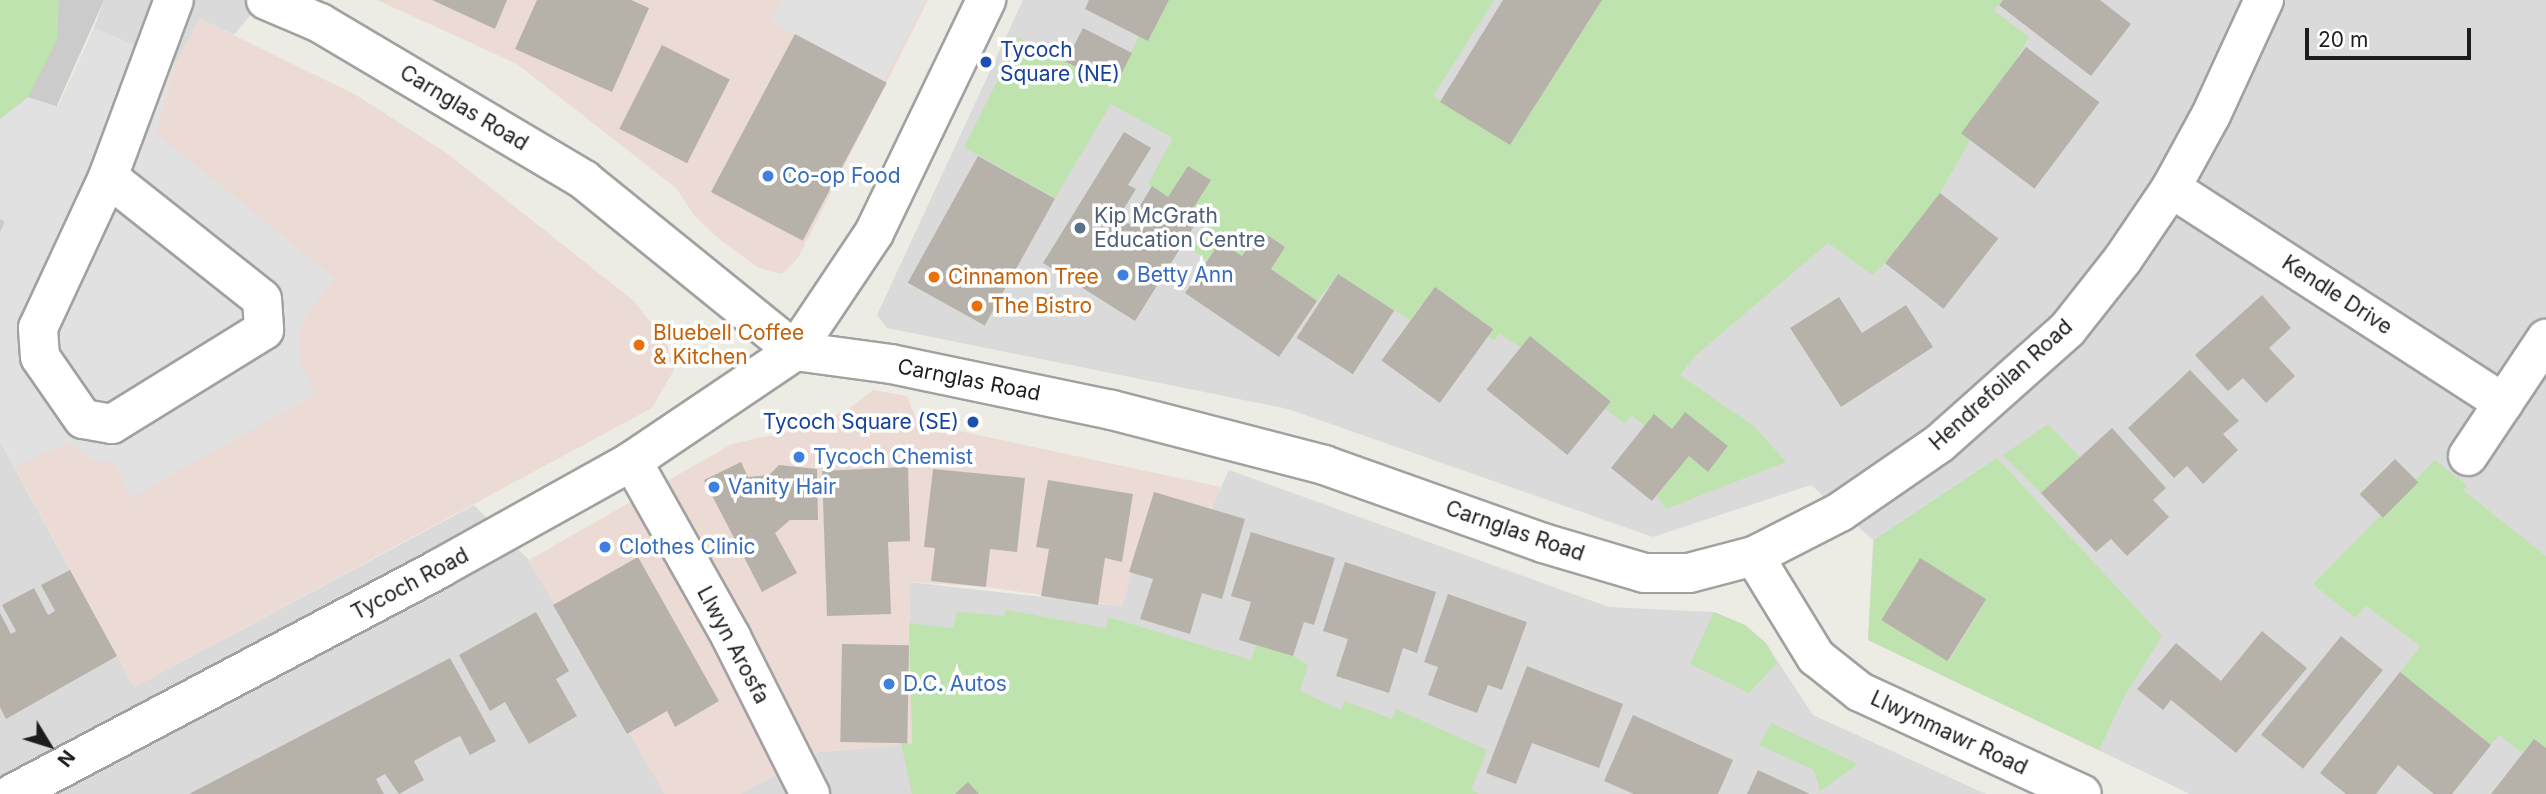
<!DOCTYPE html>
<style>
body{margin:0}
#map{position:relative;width:2546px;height:794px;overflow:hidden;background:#edece4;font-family:Inter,sans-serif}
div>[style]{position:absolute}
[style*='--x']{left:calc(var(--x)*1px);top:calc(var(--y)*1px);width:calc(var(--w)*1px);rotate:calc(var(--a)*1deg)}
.residential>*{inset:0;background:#dbdada}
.commercial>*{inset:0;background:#ecdad4}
.religious>*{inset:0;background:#cbcbcb}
.grass>*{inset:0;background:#bee3ae}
.parking>*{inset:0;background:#e1e1e1}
.building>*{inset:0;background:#b6b2aa;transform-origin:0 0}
.roads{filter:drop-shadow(2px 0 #a1a1a1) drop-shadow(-2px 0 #a1a1a1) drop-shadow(0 2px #a1a1a1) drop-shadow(0 -2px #a1a1a1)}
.minor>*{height:38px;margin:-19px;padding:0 19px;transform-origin:19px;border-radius:19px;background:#fff}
.tertiary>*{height:38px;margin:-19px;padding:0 19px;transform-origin:19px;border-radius:19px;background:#fff}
.dots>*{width:19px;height:19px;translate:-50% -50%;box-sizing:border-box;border:4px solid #fff;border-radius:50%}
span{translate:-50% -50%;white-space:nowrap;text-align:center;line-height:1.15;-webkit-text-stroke:7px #fff;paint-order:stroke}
.transit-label{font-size:21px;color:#164399}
.left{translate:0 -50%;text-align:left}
.right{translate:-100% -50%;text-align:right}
.street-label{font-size:21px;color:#1d1d1d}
.shop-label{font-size:21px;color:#366cbe}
.service-label{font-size:21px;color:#4e5e75}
.food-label{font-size:21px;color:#c56008}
.north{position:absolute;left:14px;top:710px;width:70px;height:70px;-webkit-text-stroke:5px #fff;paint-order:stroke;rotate:128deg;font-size:19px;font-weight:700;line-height:28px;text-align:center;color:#1d1d1d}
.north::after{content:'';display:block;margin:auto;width:24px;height:32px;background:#1d1d1d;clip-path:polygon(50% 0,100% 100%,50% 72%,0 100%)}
.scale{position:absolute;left:2305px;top:28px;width:166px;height:32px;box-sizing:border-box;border:4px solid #1d1d1d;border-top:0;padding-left:9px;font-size:21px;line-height:24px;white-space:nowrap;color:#1d1d1d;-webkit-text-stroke:5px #fff;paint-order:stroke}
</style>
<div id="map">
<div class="residential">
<div style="clip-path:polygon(104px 0,263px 0,234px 35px,200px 19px,176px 63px,94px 28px)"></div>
<div style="clip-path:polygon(1023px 0,2546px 0,2546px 794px,2190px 794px,1868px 640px,1873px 540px,1811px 485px,1653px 537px,1288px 409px,887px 328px,877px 315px)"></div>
<div style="clip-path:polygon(0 441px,134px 687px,474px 505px,529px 560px,665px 794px,0 794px)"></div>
<div style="clip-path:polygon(1229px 470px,1609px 607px,1714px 612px,1745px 625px,1766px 643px,1813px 715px,1986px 794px,739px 794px,820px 752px,912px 744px,909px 582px,1122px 606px,1154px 492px,1211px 509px)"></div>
</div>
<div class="commercial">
<div style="clip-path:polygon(377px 0,928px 0,798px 258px,782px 274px,759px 268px,720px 240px,694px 215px,676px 188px,517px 64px)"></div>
<div style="clip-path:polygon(200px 19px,356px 95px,448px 154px,634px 301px,666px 342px,674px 370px,652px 408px,134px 687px,0 440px,0 233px,94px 28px,175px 63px)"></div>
<div style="clip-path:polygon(873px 390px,907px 396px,917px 422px,1221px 487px,1211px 509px,1154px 493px,1122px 606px,986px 587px,909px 582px,912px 744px,820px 752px,739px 794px,665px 794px,529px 560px,732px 444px,808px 427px,849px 409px)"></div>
</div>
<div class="religious">
<div style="clip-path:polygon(0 0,104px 0,0 233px)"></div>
</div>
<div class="grass">
<div style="clip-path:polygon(0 0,59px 0,57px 40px,28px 97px,0 119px)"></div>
<div style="clip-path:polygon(1169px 0,1494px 0,1433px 96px,1510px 145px,1602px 0,2003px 0,1993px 10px,2029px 37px,1940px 193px,1885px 263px,1872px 275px,1828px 243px,1696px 355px,1680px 375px,1755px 427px,1786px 462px,1666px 509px,1657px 496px,1689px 456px,1708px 472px,1728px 447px,1685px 412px,1672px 429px,1655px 415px,1645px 426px,1631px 415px,1625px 424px,1605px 409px,1611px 401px,1499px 334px,1494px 341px,1488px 336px,1493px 329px,1435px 287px,1410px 320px,1338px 274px,1317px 301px,1271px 269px,1285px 247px,1260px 230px,1242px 256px,1220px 242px,1207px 260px,1193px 251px,1208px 226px,1187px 218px,1211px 180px,1188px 166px,1168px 197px,1148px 184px,1173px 138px,1111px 104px,1055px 198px,964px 147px,1019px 38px,1114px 85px,1139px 36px,1148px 41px)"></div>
<div style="clip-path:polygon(2048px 424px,2080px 457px,2041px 493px,2003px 455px)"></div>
<div style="clip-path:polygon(evenodd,1997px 458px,2162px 636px,2124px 697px,2099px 750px,1868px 640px,1874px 540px,1997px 458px,1920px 559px,1986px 600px,1949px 661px,1883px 620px,1920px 559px)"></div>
<div style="clip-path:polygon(2435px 460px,2467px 485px,2463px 490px,2546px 556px,2546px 748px,2534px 739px,2522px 753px,2499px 735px,2491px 745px,2400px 672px,2420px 646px,2366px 606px,2355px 618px,2313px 584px)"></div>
<div style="clip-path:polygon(1006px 610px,1106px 628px,1108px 617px,1251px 660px,1256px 645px,1293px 656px,1308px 665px,1300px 691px,1341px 710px,1345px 701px,1392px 719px,1396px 709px,1487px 750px,1471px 790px,1479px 794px,912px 794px,901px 743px,912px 744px,909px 623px,953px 628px,957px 612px,1004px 616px)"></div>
<div style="clip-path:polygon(1714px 612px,1745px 625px,1766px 643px,1777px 663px,1749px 693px,1690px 664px)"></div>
<div style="clip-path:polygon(1771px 723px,1858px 764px,1820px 791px,1814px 770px,1759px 745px)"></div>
</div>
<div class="parking">
<div style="clip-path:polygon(782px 0,926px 0,883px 81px,770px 21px)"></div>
<div style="clip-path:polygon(94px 28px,176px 63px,156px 133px,335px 278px,307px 313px,300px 333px,299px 359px,316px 394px,131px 498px,113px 461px,101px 463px,82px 455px,70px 442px,15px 467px,0 440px,0 233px,5px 222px,0 219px,0 119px,28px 97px,59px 107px)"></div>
</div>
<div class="building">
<div style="clip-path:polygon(432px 0,507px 0,495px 29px)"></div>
<div style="clip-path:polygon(537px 0,631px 0,649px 8px,612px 92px,515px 49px)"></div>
<div style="clip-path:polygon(1089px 0,1169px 0,1148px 41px,1085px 9px)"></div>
<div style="clip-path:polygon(1503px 0,1602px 0,1510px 145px,1440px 102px)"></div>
<div style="clip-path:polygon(2003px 0,2100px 0,2131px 24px,2091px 76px,1999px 5px)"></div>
<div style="left:1083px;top:28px;width:55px;height:38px;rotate:27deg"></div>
<div style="left:795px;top:34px;width:104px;height:179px;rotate:28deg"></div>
<div style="left:662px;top:45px;width:76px;height:94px;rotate:27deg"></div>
<div style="left:2026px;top:47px;width:92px;height:108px;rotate:37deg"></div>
<div style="clip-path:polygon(1124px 132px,1151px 148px,1128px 185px,1136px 189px,1118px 218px,1129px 224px,1152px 186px,1168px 197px,1188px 166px,1211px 180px,1187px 218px,1196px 223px,1135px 321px,1043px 263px)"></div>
<div style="left:978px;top:156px;width:88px;height:145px;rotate:29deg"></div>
<div style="left:1940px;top:193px;width:74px;height:89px;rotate:38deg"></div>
<div style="clip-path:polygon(1260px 230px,1285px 247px,1271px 269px,1317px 301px,1279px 357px,1185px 293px,1220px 242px,1242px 256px)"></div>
<div style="left:1338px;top:274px;width:67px;height:76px;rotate:33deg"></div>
<div style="left:1435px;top:287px;width:72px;height:91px;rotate:36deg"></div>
<div style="clip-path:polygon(2262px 295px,2291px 328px,2269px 348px,2295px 376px,2266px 403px,2243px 378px,2228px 391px,2195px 355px)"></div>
<div style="clip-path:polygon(1839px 297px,1862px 333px,1906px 305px,1933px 347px,1841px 407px,1790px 328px)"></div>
<div style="left:1530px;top:336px;width:104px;height:69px;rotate:39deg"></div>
<div style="clip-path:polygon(2190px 370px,2239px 421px,2223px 434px,2238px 450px,2203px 484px,2187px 466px,2174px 478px,2128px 428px)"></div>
<div style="clip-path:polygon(1685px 412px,1728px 446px,1708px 472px,1689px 456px,1652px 501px,1611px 468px,1654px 414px,1672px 429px)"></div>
<div style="clip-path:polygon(2112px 428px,2166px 488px,2153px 500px,2169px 517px,2127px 556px,2111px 539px,2096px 552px,2041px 493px)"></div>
<div style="left:2395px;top:459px;width:33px;height:50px;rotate:45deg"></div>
<div style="clip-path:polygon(741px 462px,748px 477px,769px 475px,779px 465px,817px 469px,818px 520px,790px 520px,775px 533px,797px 573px,762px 592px,704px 480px)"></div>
<div style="clip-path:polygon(908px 467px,910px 541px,888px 542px,891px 614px,827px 616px,822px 471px)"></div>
<div style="clip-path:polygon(933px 469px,1025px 478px,1017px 552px,990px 549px,986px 587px,931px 581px,935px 548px,924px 547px)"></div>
<div style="clip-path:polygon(1048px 480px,1133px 494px,1122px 562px,1105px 558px,1098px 605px,1041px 596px,1049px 549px,1036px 547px)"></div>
<div style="clip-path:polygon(1154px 492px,1245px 519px,1222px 599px,1202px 593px,1190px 634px,1140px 619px,1153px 579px,1129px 572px)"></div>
<div style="clip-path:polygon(1251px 532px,1335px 558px,1314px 625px,1304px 622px,1293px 656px,1239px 640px,1251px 602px,1231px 596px)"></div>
<div style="clip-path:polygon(638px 557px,719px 701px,675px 727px,667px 711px,627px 734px,553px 605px)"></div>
<div style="left:1920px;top:558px;width:78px;height:73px;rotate:32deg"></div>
<div style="clip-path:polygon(1345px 562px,1436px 592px,1417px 653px,1403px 648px,1389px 693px,1336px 676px,1348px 639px,1323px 631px)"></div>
<div style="clip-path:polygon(70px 570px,117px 656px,6px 719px,0 707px,0 613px,11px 634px,16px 631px,2px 605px,34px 588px,48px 615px,55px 611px,41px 585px)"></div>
<div style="clip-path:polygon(1448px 594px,1527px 622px,1502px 690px,1488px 685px,1477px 713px,1428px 695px,1438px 667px,1424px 662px)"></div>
<div style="clip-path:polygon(536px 612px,569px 671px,556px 679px,577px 716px,529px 744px,505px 702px,490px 711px,459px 655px)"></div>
<div style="clip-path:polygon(2262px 631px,2307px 668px,2236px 753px,2171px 700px,2163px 710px,2137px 689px,2176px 643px,2221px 681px)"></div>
<div style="left:2341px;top:636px;width:54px;height:127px;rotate:39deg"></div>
<div style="left:842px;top:644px;width:67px;height:98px;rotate:1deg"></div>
<div style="clip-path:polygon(450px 658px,496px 741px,470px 755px,460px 736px,450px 741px,414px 761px,424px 780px,399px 794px,385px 774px,376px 779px,384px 794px,189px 794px)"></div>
<div style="clip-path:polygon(1527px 666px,1623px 704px,1599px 768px,1532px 743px,1516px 784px,1486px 773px)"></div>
<div style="clip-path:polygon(2400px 672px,2491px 745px,2452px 794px,2434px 794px,2398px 765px,2376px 794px,2346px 794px,2320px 773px)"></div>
<div style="clip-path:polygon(1633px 715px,1733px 760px,1718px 794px,1634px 794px,1604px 781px)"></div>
<div style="clip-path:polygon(2534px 739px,2546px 748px,2546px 794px,2491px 794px)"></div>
<div style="clip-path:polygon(1758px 770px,1810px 794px,1747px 794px)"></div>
<div style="clip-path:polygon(968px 782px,979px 794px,955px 794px)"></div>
</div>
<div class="roads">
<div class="minor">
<div style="--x:266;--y:0;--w:59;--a:23.1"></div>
<div style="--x:320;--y:23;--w:307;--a:30.7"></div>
<div style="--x:584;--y:180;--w:272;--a:39"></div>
<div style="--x:108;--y:177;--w:196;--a:38.4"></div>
<div style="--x:262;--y:299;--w:31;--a:86"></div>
<div style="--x:264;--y:330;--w:179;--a:148.3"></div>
<div style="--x:112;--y:424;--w:29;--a:-170"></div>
<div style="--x:83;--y:419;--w:75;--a:-124.7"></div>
<div style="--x:40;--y:357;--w:29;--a:-94"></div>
<div style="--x:38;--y:328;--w:166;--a:-65.1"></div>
<div style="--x:108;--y:177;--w:189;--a:-69.6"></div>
<div style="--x:2171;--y:188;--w:396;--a:32.9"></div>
<div style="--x:2468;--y:456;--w:141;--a:-56.3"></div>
<div style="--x:632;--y:461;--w:202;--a:60.6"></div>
<div style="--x:731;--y:637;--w:176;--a:63.3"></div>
<div style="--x:1754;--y:556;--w:97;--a:-27.1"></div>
<div style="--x:1840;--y:512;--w:121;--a:-34.6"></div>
<div style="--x:1940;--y:443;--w:170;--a:-41.7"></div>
<div style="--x:2067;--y:330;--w:90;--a:-51.7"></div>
<div style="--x:2123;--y:259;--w:86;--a:-55.9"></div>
<div style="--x:2171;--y:188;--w:83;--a:-61.3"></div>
<div style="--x:2211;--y:115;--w:127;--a:-65.3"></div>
</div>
<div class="tertiary">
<div style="--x:795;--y:351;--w:97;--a:7.7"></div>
<div style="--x:891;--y:364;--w:226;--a:11.8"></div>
<div style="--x:1112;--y:410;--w:219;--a:14.5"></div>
<div style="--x:1324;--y:465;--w:232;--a:19.6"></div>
<div style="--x:1543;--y:543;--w:105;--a:16.5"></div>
<div style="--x:1644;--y:573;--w:45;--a:0"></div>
<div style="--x:1689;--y:573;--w:67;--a:-14.7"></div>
<div style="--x:1754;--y:556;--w:119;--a:58.5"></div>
<div style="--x:1816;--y:657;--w:56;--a:38.5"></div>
<div style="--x:1860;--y:692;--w:244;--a:24.7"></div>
<div style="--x:12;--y:794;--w:484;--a:-27.8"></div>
<div style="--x:440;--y:568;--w:220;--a:-29.1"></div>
<div style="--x:632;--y:461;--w:197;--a:-34"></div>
<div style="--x:795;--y:351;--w:142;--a:-56.2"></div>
<div style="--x:874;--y:233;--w:259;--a:-64.3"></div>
</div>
</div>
<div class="dots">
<div style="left:986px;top:62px;background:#1a4fb4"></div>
<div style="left:768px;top:176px;background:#3f7fe0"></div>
<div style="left:1080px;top:228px;background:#5c6f8a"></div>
<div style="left:1123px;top:275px;background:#3f7fe0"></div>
<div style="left:934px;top:277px;background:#e8710a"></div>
<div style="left:977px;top:306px;background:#e8710a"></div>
<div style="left:639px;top:345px;background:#e8710a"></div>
<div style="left:973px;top:422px;background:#1a4fb4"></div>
<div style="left:799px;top:457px;background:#3f7fe0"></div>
<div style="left:714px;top:487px;background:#3f7fe0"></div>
<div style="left:605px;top:547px;background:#3f7fe0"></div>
<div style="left:889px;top:684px;background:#3f7fe0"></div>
</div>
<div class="transit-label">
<span class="left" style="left:1000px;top:62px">Tycoch<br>Square (NE)</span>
<span class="right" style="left:959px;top:422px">Tycoch Square (SE)</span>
</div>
<div class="street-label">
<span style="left:464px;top:108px;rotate:31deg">Carnglas Road</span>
<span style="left:2337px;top:295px;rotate:33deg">Kendle Drive</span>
<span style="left:969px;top:380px;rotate:11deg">Carnglas Road</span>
<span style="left:2001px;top:385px;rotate:-42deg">Hendrefoilan Road</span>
<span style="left:1515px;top:531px;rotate:19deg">Carnglas Road</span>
<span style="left:410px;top:584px;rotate:-28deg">Tycoch Road</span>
<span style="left:733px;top:645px;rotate:62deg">Llwyn Arosfa</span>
<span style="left:1949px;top:733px;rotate:25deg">Llwynmawr Road</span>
</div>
<div class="shop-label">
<span class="left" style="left:782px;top:176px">Co-op Food</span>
<span class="left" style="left:1137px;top:275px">Betty Ann</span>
<span class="left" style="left:813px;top:457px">Tycoch Chemist</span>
<span class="left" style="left:728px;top:487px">Vanity Hair</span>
<span class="left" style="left:619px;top:547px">Clothes Clinic</span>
<span class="left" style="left:903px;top:684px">D.C. Autos</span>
</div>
<div class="service-label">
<span class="left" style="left:1094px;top:228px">Kip McGrath<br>Education Centre</span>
</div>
<div class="food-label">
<span class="left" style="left:948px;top:277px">Cinnamon Tree</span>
<span class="left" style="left:991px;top:306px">The Bistro</span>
<span class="left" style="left:653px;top:345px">Bluebell Coffee<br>&amp; Kitchen</span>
</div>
<div class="north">N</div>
<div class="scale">20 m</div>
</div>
